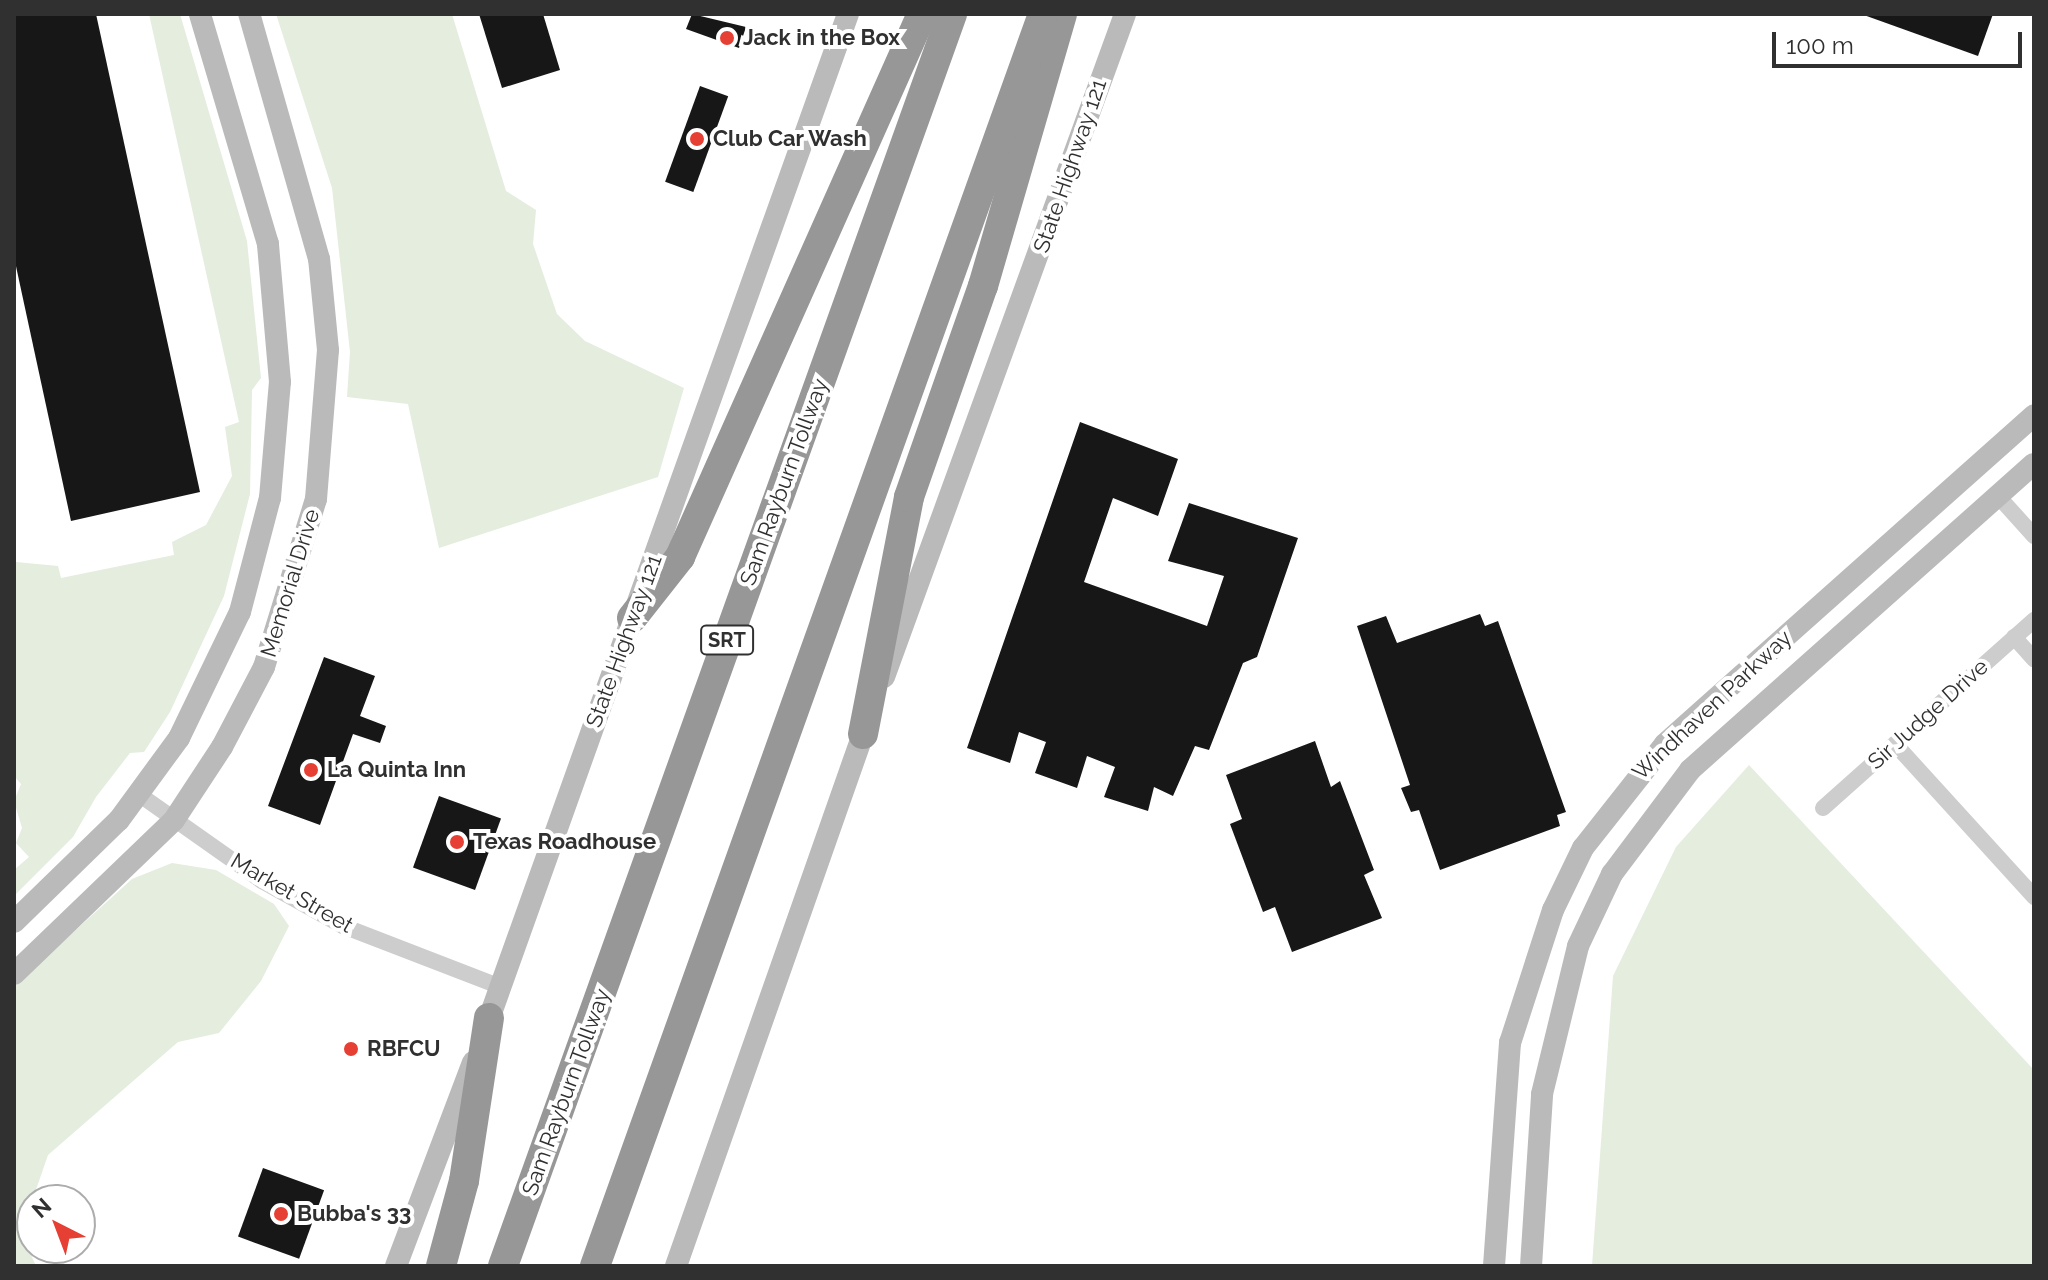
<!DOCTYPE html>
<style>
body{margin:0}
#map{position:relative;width:2048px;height:1280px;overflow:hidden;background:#fff;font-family:Raleway,sans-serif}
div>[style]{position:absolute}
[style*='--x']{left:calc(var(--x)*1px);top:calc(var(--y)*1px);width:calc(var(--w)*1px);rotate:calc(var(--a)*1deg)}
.green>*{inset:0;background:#e4edde}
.building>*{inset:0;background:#171717;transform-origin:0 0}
.street>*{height:16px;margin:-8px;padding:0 8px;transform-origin:8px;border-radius:8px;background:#cdcdcd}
.secondary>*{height:22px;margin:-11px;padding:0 11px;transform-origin:11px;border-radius:11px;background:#bababa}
.highway>*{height:30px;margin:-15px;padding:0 15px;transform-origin:15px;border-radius:15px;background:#979797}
.dots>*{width:22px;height:22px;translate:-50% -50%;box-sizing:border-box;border:4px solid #fff;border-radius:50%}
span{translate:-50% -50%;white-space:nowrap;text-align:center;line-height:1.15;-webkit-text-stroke:8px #fff;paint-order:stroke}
.shield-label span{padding:2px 6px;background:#fff;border:2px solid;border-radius:6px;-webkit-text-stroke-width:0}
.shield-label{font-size:20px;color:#303030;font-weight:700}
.poi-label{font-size:22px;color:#303030;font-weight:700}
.left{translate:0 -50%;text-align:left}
.street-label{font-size:22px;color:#303030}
.frame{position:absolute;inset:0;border:16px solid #303030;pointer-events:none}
.north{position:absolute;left:16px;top:1184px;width:80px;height:80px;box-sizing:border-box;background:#fff;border:2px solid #acacac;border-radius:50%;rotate:318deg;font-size:22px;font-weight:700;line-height:32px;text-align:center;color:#303030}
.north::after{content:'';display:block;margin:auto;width:28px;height:36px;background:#e63f33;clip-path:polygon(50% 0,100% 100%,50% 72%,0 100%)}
.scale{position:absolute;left:1772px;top:32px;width:250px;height:36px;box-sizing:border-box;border:4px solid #303030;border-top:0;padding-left:10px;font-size:24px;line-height:28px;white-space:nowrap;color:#303030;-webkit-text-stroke:6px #fff;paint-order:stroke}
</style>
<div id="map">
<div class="green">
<div style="clip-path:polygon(149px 14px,180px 14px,247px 241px,261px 378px,252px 390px,250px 494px,224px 596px,170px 712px,144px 752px,130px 753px,96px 797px,73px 837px,14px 896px,14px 870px,29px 857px,16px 843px,22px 828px,14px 801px,21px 784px,14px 776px,16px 562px,58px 566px,61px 578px,174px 555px,172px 542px,206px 525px,232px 476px,225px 427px,239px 422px)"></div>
<div style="clip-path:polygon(276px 14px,452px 14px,506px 191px,536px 210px,533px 244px,557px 314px,585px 341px,684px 388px,658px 477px,439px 548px,408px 404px,347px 397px,350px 352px,332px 188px)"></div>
<div style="clip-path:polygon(1749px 765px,2034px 1070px,2034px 1266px,1592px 1266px,1613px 976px,1676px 847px)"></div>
<div style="clip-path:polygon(172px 863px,216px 870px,274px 904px,289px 926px,261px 981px,219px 1033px,178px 1042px,48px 1155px,21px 1233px,36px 1266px,14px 1266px,14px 986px,132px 879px)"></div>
</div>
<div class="building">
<div style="clip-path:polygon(14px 14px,96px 14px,200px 492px,71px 521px,14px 257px)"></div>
<div style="clip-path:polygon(479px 14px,543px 14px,560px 70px,502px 88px)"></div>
<div style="clip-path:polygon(692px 14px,746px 27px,739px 48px,686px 29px)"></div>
<div style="clip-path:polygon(1861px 14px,1993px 14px,1978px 56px)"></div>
<div style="left:700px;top:86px;width:30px;height:102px;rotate:20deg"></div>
<div style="clip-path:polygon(1080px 422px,1178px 459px,1158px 516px,1113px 498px,1084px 582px,1207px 626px,1224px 576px,1168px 561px,1189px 503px,1298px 538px,1257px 657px,1243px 663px,1209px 750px,1195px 746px,1173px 796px,1154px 787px,1148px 811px,1104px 797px,1115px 767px,1087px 756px,1077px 788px,1035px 773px,1046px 742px,1019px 732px,1010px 763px,967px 748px)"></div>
<div style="clip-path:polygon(1480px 614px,1485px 626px,1498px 621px,1566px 812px,1557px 815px,1560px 826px,1440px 870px,1419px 810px,1411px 812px,1401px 788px,1410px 785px,1357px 626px,1386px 616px,1397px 643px)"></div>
<div style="clip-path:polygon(324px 657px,375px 676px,360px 716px,386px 726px,380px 743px,353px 734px,320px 825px,268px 806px)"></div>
<div style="clip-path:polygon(1315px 741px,1331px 787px,1340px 781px,1374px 870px,1364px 875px,1382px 918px,1292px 952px,1275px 907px,1263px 912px,1230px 824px,1242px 819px,1226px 775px)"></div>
<div style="left:439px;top:796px;width:66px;height:76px;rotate:20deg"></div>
<div style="left:263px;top:1168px;width:65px;height:73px;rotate:20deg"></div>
</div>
<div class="street">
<div style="--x:1998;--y:496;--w:54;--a:48"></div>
<div style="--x:2014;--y:637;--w:30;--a:48"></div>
<div style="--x:1895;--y:744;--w:207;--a:47.7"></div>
<div style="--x:140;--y:795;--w:149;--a:35.2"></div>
<div style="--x:262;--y:881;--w:93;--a:29.1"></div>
<div style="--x:343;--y:926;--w:169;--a:21.1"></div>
<div style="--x:1823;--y:808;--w:283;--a:-41.7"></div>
</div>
<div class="secondary">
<div style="--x:884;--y:677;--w:705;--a:-70.02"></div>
<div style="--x:14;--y:922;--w:146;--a:-44.2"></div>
<div style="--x:119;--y:820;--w:102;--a:-53.8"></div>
<div style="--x:179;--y:738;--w:140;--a:-64.2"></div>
<div style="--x:240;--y:612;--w:118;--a:-75.3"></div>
<div style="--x:270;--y:498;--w:116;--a:-85.1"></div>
<div style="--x:280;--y:382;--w:139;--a:-95"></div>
<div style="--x:268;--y:244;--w:240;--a:-106.5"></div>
<div style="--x:14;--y:974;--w:222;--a:-43.9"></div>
<div style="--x:174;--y:820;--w:87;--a:-56.7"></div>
<div style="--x:222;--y:747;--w:90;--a:-62.3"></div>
<div style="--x:264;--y:667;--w:176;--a:-72.8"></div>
<div style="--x:316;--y:499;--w:149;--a:-85.4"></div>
<div style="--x:328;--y:350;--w:91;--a:-95.6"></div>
<div style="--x:319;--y:259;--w:255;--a:-105.9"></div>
<div style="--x:485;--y:1030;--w:1079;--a:-70.34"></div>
<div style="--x:396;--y:1266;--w:218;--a:-69.3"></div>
<div style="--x:676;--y:1266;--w:579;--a:-70.63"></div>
<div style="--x:1494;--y:1266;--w:224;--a:-85.9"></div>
<div style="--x:1510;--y:1043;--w:140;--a:-72.1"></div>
<div style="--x:1553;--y:910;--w:69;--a:-64.2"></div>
<div style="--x:1583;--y:848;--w:132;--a:-51.7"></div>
<div style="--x:1665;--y:744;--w:494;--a:-41.7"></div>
<div style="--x:1531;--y:1266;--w:172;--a:-86.3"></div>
<div style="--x:1542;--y:1094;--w:152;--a:-76.3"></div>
<div style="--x:1578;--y:946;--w:80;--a:-64.7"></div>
<div style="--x:1612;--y:874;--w:130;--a:-53.1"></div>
<div style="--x:1690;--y:770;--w:460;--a:-41.7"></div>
</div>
<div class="highway">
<div style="--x:632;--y:618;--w:78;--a:-51.8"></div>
<div style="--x:680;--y:557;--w:594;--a:-65.98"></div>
<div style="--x:863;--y:734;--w:241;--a:-79"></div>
<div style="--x:909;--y:497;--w:224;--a:-70.7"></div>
<div style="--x:983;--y:286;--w:283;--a:-73.8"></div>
<div style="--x:441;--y:1266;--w:88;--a:-74.9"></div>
<div style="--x:464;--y:1181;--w:165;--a:-81.3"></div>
<div style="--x:503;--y:1266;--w:1330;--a:-70.27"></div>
<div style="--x:595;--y:1266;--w:1330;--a:-70.31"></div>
</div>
<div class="dots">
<div style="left:727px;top:38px;background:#e63f33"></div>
<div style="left:697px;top:139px;background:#e63f33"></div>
<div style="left:311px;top:770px;background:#e63f33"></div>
<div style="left:457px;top:842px;background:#e63f33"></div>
<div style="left:351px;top:1049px;background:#e63f33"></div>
<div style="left:281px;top:1214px;background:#e63f33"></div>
</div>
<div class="shield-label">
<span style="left:727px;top:640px">SRT</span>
</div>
<div class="poi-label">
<span class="left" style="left:743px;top:38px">Jack in the Box</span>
<span class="left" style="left:713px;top:139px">Club Car Wash</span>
<span class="left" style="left:327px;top:770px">La Quinta Inn</span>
<span class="left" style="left:473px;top:842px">Texas Roadhouse</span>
<span class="left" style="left:367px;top:1049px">RBFCU</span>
<span class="left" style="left:297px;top:1214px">Bubba's 33</span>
</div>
<div class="street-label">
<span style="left:1070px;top:166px;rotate:-71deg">State Highway 121</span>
<span style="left:784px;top:482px;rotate:-70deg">Sam Rayburn Tollway</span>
<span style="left:290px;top:583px;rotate:-73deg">Memorial Drive</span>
<span style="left:624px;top:641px;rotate:-70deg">State Highway 121</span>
<span style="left:1712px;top:705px;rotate:-43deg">Windhaven Parkway</span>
<span style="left:1928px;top:714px;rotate:-42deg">Sir Judge Drive</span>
<span style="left:292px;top:893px;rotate:30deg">Market Street</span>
<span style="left:566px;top:1092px;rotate:-70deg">Sam Rayburn Tollway</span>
</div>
<div class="frame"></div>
<div class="north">N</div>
<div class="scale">100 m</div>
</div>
